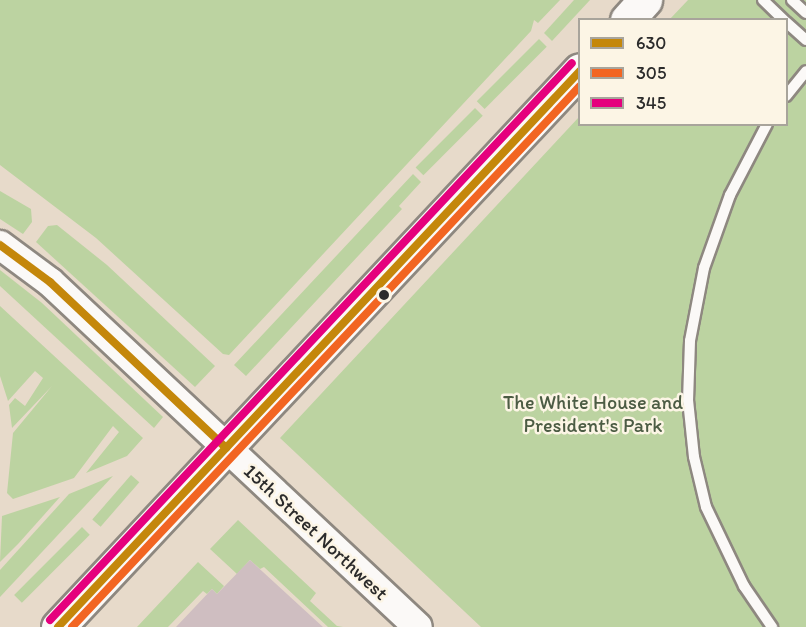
<!DOCTYPE html>
<style>
body{margin:0}
#map{position:relative;width:806px;height:627px;overflow:hidden;background:#e7daca;font-family:Itim,sans-serif}
div>[style]{position:absolute}
[style*='--x']{left:calc(var(--x)*1px);top:calc(var(--y)*1px);width:calc(var(--w)*1px);rotate:calc(var(--a)*1deg)}
.green>*{inset:0;background:#bcd3a1;transform-origin:0 0}
.building>*{inset:0;background:#cfbec1}
.roads{filter:drop-shadow(2px 0 #8e8880) drop-shadow(-2px 0 #8e8880) drop-shadow(0 2px #8e8880) drop-shadow(0 -2px #8e8880)}
.lane>*{height:10px;margin:-5px;padding:0 5px;transform-origin:5px;border-radius:5px;background:#fbf9f7}
.secondary>*{height:28px;margin:-14px;padding:0 14px;transform-origin:14px;border-radius:14px;background:#fbf9f7}
.highway>*{height:33px;margin:-16.5px;padding:0 16.5px;transform-origin:16.5px;border-radius:16.5px;background:#fbf9f7}
.bus-1>*{height:8px;margin:-4px;padding:0 4px;transform-origin:4px;border-radius:4px;background:#c4870b}
.bus-2>*{height:8px;margin:-4px;padding:0 4px;transform-origin:4px;border-radius:4px;background:#f26522}
.bus-3>*{height:8px;margin:-4px;padding:0 4px;transform-origin:4px;border-radius:4px;background:#e5007d}
.dots>*{width:16px;height:16px;translate:-50% -50%;box-sizing:border-box;border:3px solid #fcf5e5;border-radius:50%}
span{translate:-50% -50%;white-space:nowrap;text-align:center;line-height:1.15;-webkit-text-stroke:5px #fcf5e5;paint-order:stroke}
.park-label{font-size:20px;color:#4c5c44}
.street-label{font-size:20px;color:#2b2b2b}
.legend{position:absolute;left:578px;top:18px;width:210px;height:108px;box-sizing:border-box;background:#fcf5e5;border:2px solid #a8a49b;margin:0;padding:8px 10px;list-style:none;font-size:18px;color:#2b2b2b}
.legend li{display:flex;align-items:center;gap:12px;height:30px}
.legend b{width:30px;border:2px solid #a8a49b}
</style>
<div id="map">
<div class="green">
<div style="clip-path:polygon(0 0,560px 0,538px 23px,534px 20px,531px 31px,229px 355px,223px 354px,96px 238px,0 165px)"></div>
<div style="clip-path:polygon(574px 0,590px 0,552px 41px,544px 33px)"></div>
<div style="clip-path:polygon(688px 0,806px 0,806px 627px,481px 627px,280px 438px,579px 117px,580px 124px,786px 124px,786px 20px,670px 19px)"></div>
<div style="left:539px;top:39px;width:11px;height:88px;rotate:45deg"></div>
<div style="left:475px;top:108px;width:11px;height:84px;rotate:45deg"></div>
<div style="clip-path:polygon(413px 174px,421px 182px,399px 206px,402px 209px,246px 376px,234px 365px)"></div>
<div style="clip-path:polygon(0 191px,31px 209px,32px 222px,23px 234px,0 219px)"></div>
<div style="clip-path:polygon(57px 225px,107px 265px,215px 366px,195px 387px,36px 242px,48px 226px)"></div>
<div style="clip-path:polygon(0 270px,42px 303px,163px 417px,154px 428px,0 286px)"></div>
<div style="clip-path:polygon(0 306px,143px 438px,127px 456px,86px 473px,119px 432px,113px 426px,74px 478px,13px 499px,7px 493px,13px 433px,52px 386px,12px 428px,9px 405px,15px 398px,25px 406px,43px 378px,35px 371px,8px 401px,0 376px)"></div>
<div style="left:131px;top:475px;width:11px;height:59px;rotate:41deg"></div>
<div style="clip-path:polygon(113px 476px,0 597px,0 570px,69px 494px)"></div>
<div style="clip-path:polygon(60px 497px,18px 544px,0 562px,2px 516px)"></div>
<div style="clip-path:polygon(238px 520px,316px 593px,310px 601px,337px 626px,343px 627px,328px 627px,264px 567px,260px 569px,250px 560px,237px 574px,210px 549px)"></div>
<div style="left:82px;top:527px;width:11px;height:96px;rotate:45deg"></div>
<div style="clip-path:polygon(198px 562px,224px 586px,217px 594px,212px 589px,207px 594px,203px 591px,168px 627px,137px 627px)"></div>
</div>
<div class="building">
<div style="clip-path:polygon(250px 560px,323px 627px,176px 627px,212px 589px,217px 594px)"></div>
</div>
<div class="roads">
<div class="lane">
<div style="--x:763;--y:0;--w:29;--a:44"></div>
<div style="--x:792;--y:0;--w:19;--a:43"></div>
<div style="--x:786;--y:22;--w:27;--a:42"></div>
<div style="--x:786;--y:96;--w:32;--a:-51"></div>
<div style="--x:767;--y:124;--w:80;--a:117.5"></div>
<div style="--x:730;--y:195;--w:77;--a:109.6"></div>
<div style="--x:704;--y:268;--w:74;--a:100.9"></div>
<div style="--x:690;--y:341;--w:59;--a:91.9"></div>
<div style="--x:688;--y:400;--w:57;--a:84"></div>
<div style="--x:694;--y:457;--w:51;--a:76.5"></div>
<div style="--x:706;--y:507;--w:88;--a:64.3"></div>
<div style="--x:744;--y:586;--w:50;--a:55.7"></div>
</div>
<div class="secondary">
<div style="--x:0;--y:245;--w:62;--a:36.5"></div>
<div style="--x:50;--y:282;--w:504;--a:43.15"></div>
</div>
<div class="highway">
<div style="--x:627;--y:20;--w:27;--a:-48"></div>
<div style="--x:58;--y:627;--w:763;--a:-46.86"></div>
</div>
</div>
<div class="bus-1">
<div style="--x:0;--y:245;--w:62;--a:36.5"></div>
<div style="--x:50;--y:282;--w:242;--a:43.3"></div>
<div style="--x:58;--y:627;--w:763;--a:-46.81"></div>
</div>
<div class="bus-2">
<div style="--x:72;--y:627;--w:742;--a:-46.8"></div>
</div>
<div class="bus-3">
<div style="--x:50;--y:620;--w:763;--a:-46.86"></div>
</div>
<div class="dots">
<div style="left:384px;top:295px;background:#2b2b2b"></div>
</div>
<div class="park-label">
<span style="left:593px;top:414px">The White House and<br>President's Park</span>
</div>
<div class="street-label">
<span style="left:316px;top:532px;rotate:43deg">15th Street Northwest</span>
</div>
<ul class="legend">
<li><b style="height:8px;background:#c4870b"></b>630</li>
<li><b style="height:8px;background:#f26522"></b>305</li>
<li><b style="height:8px;background:#e5007d"></b>345</li>
</ul>
</div>
